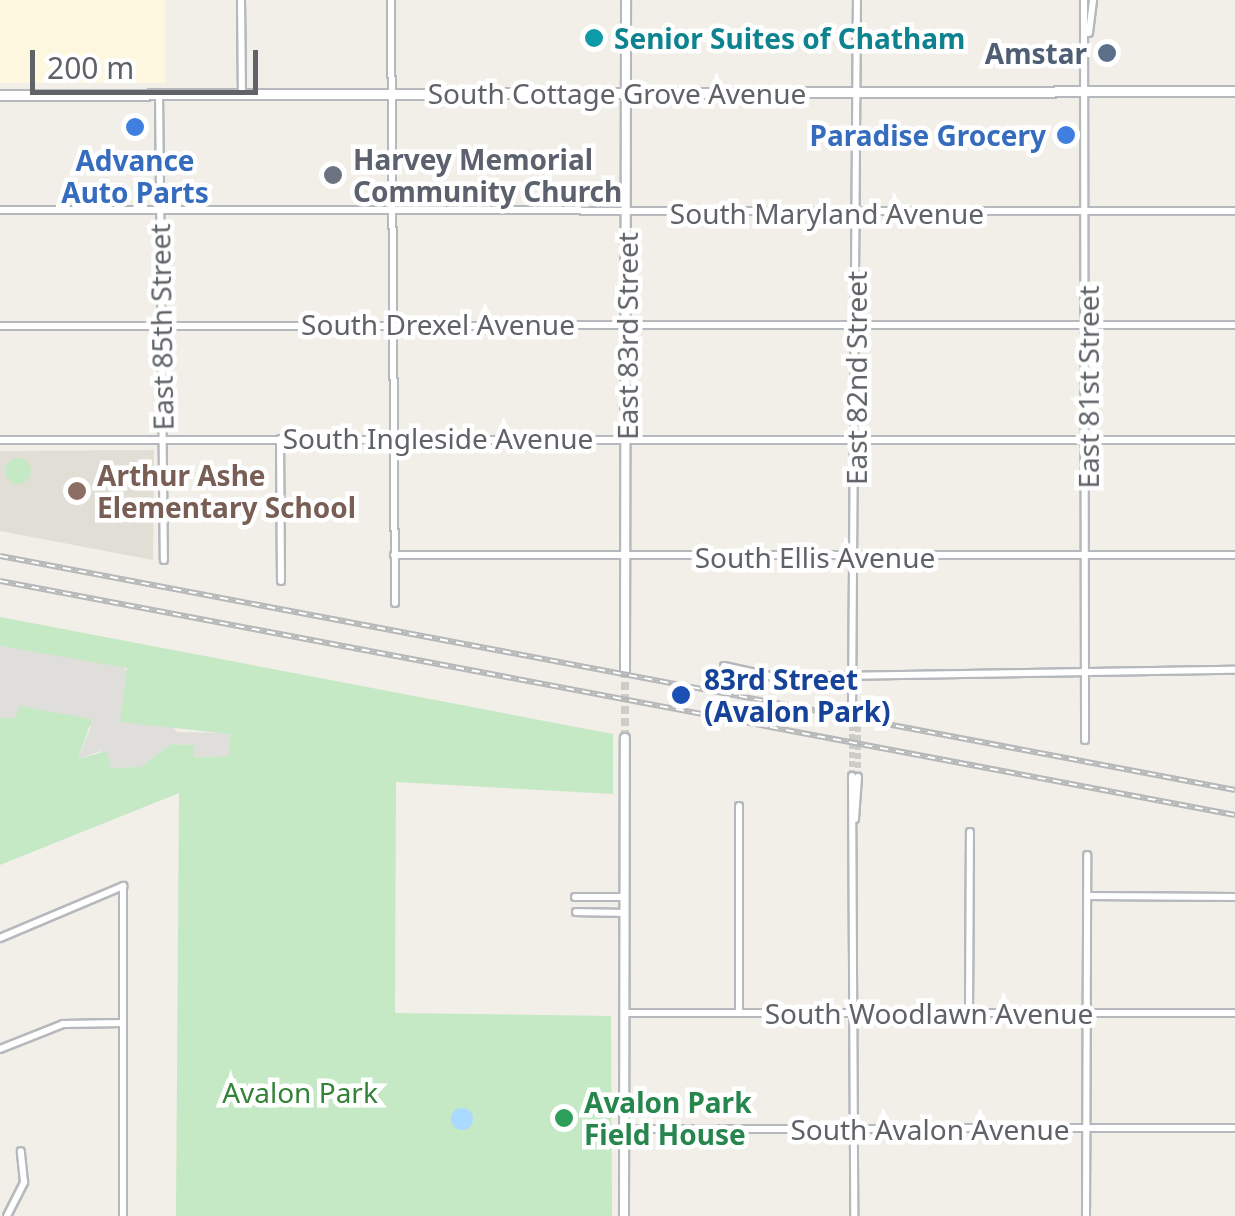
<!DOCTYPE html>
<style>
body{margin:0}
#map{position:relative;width:1235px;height:1216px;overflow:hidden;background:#f1efe8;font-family:"Noto Sans",sans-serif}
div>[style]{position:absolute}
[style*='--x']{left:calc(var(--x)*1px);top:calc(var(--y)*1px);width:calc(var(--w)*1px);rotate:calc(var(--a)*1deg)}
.commercial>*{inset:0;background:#fef7e0;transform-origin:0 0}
.industrial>*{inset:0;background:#e0deda}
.education>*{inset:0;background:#e1ded6}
.green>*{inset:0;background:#c5e8c5}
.round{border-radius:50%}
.water>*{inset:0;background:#aadaff}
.minor-tunnel>*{height:6px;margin-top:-3px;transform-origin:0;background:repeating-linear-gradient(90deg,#ccccc8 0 6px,transparent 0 9px)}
.tertiary-tunnel>*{height:8px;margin-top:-4px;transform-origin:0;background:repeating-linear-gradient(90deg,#ccccc8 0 8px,transparent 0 12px)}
.roads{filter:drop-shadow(2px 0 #b5b8bc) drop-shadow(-2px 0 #b5b8bc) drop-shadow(0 2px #b5b8bc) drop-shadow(0 -2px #b5b8bc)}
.minor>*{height:6px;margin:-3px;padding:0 3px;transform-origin:3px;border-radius:3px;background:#fff}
.tertiary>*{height:8px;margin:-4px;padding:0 4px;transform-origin:4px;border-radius:4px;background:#fff}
.secondary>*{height:9px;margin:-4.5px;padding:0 4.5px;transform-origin:4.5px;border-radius:4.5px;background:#fff}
.rail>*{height:6px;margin-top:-3px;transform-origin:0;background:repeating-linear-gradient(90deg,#fff 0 8px,#b6b7b8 0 16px);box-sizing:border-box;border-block:2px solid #b6b7b8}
.dots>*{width:28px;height:28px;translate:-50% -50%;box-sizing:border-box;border:5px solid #fff;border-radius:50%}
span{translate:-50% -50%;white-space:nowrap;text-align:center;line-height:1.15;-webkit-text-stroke:9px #fff;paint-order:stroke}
.culture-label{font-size:28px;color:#0d838f;font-weight:700}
.left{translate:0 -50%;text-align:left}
.service-label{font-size:28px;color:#4e5e75;font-weight:700}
.right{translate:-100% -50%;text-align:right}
.street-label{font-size:28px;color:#5f6368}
.shop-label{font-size:28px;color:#366cbe;font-weight:700}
.worship-label{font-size:28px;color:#5b616d;font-weight:700}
.education-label{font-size:28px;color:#785e54;font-weight:700}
.transit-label{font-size:28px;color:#164399;font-weight:700}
.park-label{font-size:28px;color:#348238}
.leisure-label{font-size:28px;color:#27864d;font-weight:700}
.scale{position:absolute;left:30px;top:50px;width:228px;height:45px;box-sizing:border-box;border:5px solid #5f6368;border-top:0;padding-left:12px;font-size:30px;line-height:35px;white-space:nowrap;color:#5f6368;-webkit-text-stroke:8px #fff;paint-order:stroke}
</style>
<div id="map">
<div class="commercial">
<div style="left:0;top:0;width:165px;height:83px"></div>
</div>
<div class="industrial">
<div style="clip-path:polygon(0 646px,122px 665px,177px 732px,230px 733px,230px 756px,193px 757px,193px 745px,171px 744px,141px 767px,110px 768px,101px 751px,78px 759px,91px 726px,0 718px)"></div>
</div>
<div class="education">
<div style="clip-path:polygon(154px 450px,153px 560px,0 531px,0 451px)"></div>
</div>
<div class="green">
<div class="round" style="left:5px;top:458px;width:26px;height:26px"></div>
<div style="clip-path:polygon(0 617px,613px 734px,613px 794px,396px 782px,395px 1013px,611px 1016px,612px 1216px,176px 1216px,179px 793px,0 865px,0 718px,15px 718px,20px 706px,92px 719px,78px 759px,107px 751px,111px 768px,141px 767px,171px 744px,193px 745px,194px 757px,229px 756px,230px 734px,120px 722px,127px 668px,0 646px)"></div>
</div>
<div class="water">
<div class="round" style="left:451px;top:1108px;width:22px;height:22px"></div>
</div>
<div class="minor-tunnel">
<div style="--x:852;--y:776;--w:67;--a:-90"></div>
<div style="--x:858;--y:777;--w:67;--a:-90"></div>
</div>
<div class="tertiary-tunnel">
<div style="--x:625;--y:738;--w:67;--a:-90"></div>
</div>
<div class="roads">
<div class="minor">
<div style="--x:241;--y:0;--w:94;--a:89.4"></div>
<div style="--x:391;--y:0;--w:603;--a:89.62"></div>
<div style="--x:1084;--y:0;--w:740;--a:89.92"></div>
<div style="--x:1089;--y:33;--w:33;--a:-83"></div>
<div style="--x:159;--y:94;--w:466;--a:89.4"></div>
<div style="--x:0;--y:210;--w:1235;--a:0.05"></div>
<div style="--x:0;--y:326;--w:1235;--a:-0.05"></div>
<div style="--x:280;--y:439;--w:142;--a:89.6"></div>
<div style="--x:0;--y:440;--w:1235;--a:0"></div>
<div style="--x:394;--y:555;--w:841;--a:0"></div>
<div style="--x:724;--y:666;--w:51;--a:12.4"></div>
<div style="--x:774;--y:677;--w:461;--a:-0.9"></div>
<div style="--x:852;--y:709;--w:709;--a:-89.6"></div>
<div style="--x:852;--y:776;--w:440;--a:89.7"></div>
<div style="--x:855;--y:819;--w:42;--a:-85.9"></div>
<div style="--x:1087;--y:896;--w:148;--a:0.4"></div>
<div style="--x:575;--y:897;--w:49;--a:0"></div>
<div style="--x:576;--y:912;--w:48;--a:1.2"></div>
<div style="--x:0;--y:938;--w:134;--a:-22.9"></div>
<div style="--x:123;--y:886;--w:330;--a:90"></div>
<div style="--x:624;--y:1013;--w:611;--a:0"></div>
<div style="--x:739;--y:1013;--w:207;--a:-90"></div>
<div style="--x:969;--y:1013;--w:181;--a:-89.7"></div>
<div style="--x:0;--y:1049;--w:68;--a:-21.6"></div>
<div style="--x:63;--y:1024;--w:59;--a:-1"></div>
<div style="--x:624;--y:1129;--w:611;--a:-0.09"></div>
<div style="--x:7;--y:1216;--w:38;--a:-63"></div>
<div style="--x:24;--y:1182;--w:31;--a:-96"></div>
<div style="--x:1086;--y:1216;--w:361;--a:-89.8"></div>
</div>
<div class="tertiary">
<div style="--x:625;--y:671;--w:671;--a:-89.91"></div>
<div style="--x:624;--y:1216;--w:478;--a:-89.9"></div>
</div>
<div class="secondary">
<div style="--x:0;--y:95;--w:1235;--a:-0.19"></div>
</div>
</div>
<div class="rail">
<div style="--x:0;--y:556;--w:1257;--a:10.73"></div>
<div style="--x:0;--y:581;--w:1257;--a:10.73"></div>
</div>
<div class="dots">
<div style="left:594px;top:38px;background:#0f9aa8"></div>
<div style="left:1107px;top:53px;background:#5c6f8a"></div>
<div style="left:135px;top:127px;background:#3f7fe0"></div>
<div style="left:1066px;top:135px;background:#3f7fe0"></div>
<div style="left:333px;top:175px;background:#6b7280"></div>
<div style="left:77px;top:491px;background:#8d6e63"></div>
<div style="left:681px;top:695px;background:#1a4fb4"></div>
<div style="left:564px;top:1118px;background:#2e9e5b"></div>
</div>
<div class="culture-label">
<span class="left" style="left:614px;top:38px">Senior Suites of Chatham</span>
</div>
<div class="service-label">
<span class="right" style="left:1087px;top:53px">Amstar</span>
</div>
<div class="street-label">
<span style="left:617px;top:93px">South Cottage Grove Avenue</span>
<span style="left:827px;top:213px">South Maryland Avenue</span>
<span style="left:438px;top:324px">South Drexel Avenue</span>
<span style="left:161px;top:327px;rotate:-91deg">East 85th Street</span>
<span style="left:627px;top:336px;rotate:-90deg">East 83rd Street</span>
<span style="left:856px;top:378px;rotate:-90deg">East 82nd Street</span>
<span style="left:1088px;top:387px;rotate:-90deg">East 81st Street</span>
<span style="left:438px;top:438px">South Ingleside Avenue</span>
<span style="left:815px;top:557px">South Ellis Avenue</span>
<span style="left:929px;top:1013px">South Woodlawn Avenue</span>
<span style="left:930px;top:1129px">South Avalon Avenue</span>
</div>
<div class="shop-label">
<span class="right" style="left:1046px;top:135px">Paradise Grocery</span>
<span style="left:135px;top:176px">Advance<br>Auto Parts</span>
</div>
<div class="worship-label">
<span class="left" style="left:353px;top:175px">Harvey Memorial<br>Community Church</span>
</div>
<div class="education-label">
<span class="left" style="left:97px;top:491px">Arthur Ashe<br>Elementary School</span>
</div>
<div class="transit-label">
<span class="left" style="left:704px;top:695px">83rd Street<br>(Avalon Park)</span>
</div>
<div class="park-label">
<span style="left:300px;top:1092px">Avalon Park</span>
</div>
<div class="leisure-label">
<span class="left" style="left:584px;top:1118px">Avalon Park<br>Field House</span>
</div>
<div class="scale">200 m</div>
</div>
